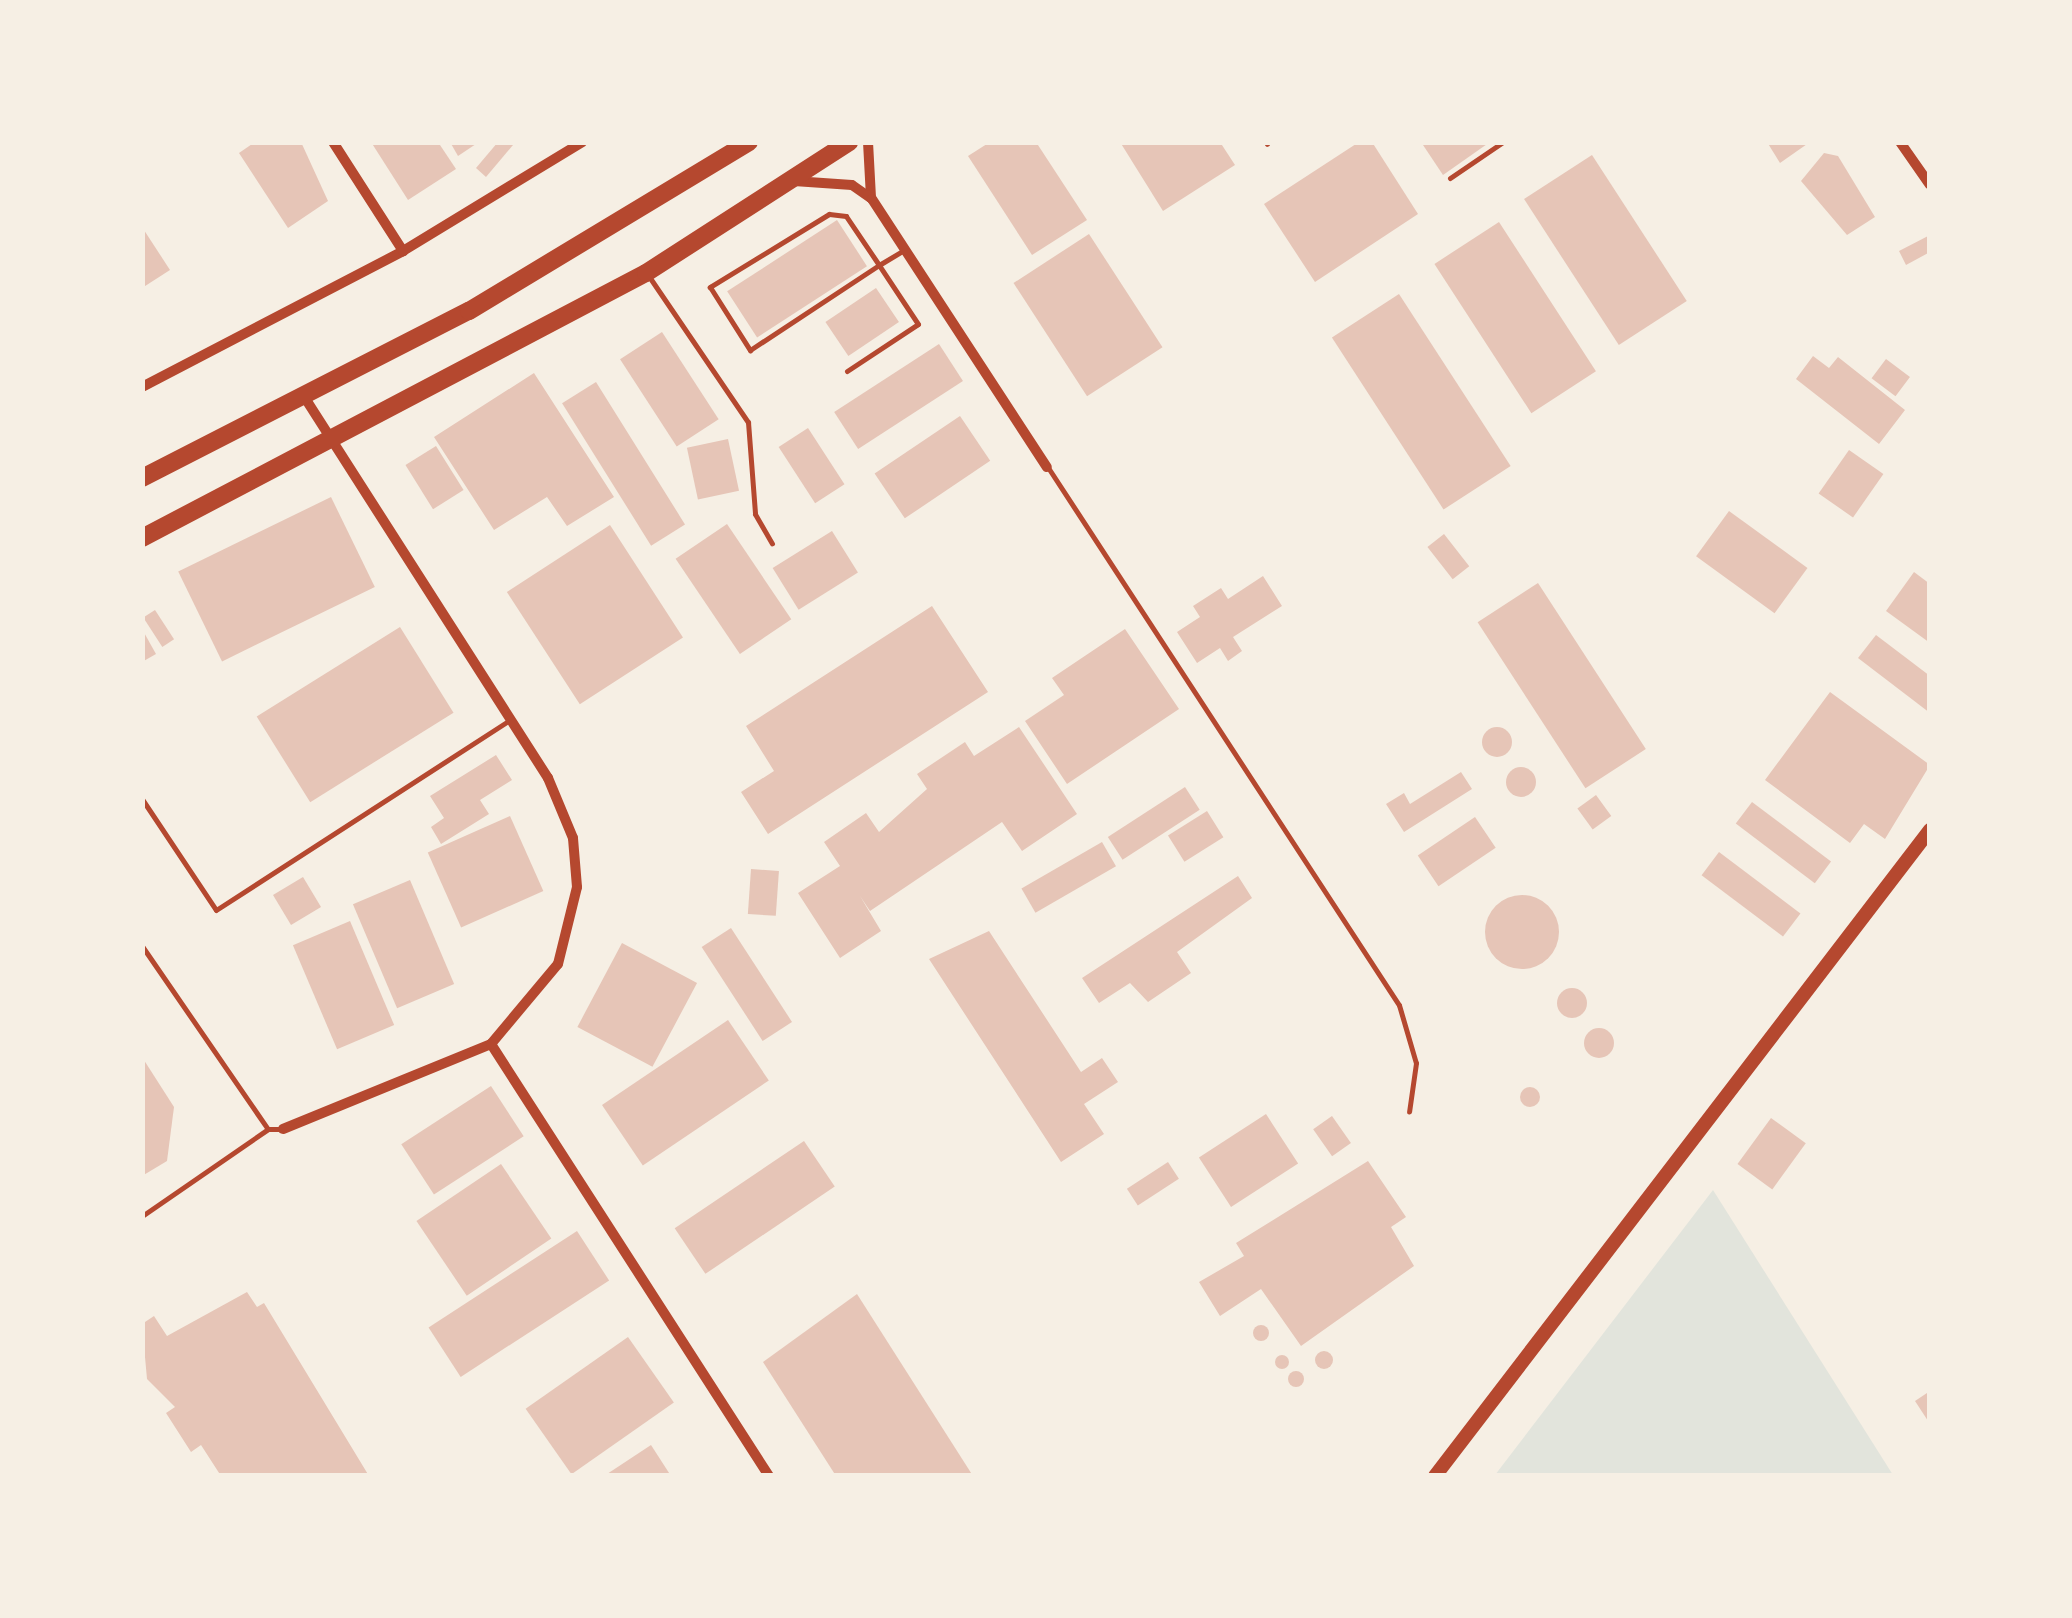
<!DOCTYPE html>
<style>
body{margin:0}
#map{position:relative;width:2072px;height:1618px;overflow:hidden;background:#f6efe4;font-family:Commissioner,sans-serif}
div>[style]{position:absolute}
[style*='--x']{left:calc(var(--x)*1px);top:calc(var(--y)*1px);width:calc(var(--w)*1px);rotate:calc(var(--a)*1deg)}
.green>*{inset:0;background:#e2e4dc}
.building>*{inset:0;background:#e6c5b7;transform-origin:0 0}
.round{border-radius:50%}
.service>*{height:5px;margin:-2.5px;padding:0 2.5px;transform-origin:2.5px;border-radius:2.5px;background:#b5482f}
.minor>*{height:10px;margin:-5px;padding:0 5px;transform-origin:5px;border-radius:5px;background:#b5482f}
.tertiary>*{height:14px;margin:-7px;padding:0 7px;transform-origin:7px;border-radius:7px;background:#b5482f}
.trunk>*{height:18px;margin:-9px;padding:0 9px;transform-origin:9px;border-radius:9px;background:#b5482f}
span{translate:-50% -50%;white-space:nowrap;text-align:center;line-height:1.15;-webkit-text-stroke:8px #f6efe4;paint-order:stroke}
.frame{position:absolute;inset:0;border:145px solid #f6efe4;pointer-events:none}
</style>
<div id="map">
<div class="green">
<div style="clip-path:polygon(1713px 1190px,1893px 1475px,1495px 1475px)"></div>
</div>
<div class="building">
<div style="clip-path:polygon(255px 142px,301px 142px,328px 201px,288px 228px,239px 153px)"></div>
<div style="clip-path:polygon(371px 142px,438px 142px,456px 169px,408px 200px)"></div>
<div style="clip-path:polygon(450px 142px,479px 142px,458px 156px)"></div>
<div style="clip-path:polygon(498px 142px,513px 145px,486px 177px,476px 168px)"></div>
<div style="clip-path:polygon(990px 142px,1036px 142px,1087px 220px,1032px 255px,968px 156px)"></div>
<div style="clip-path:polygon(1120px 142px,1220px 142px,1235px 165px,1163px 211px)"></div>
<div style="clip-path:polygon(1359px 142px,1372px 142px,1418px 214px,1315px 282px,1264px 204px)"></div>
<div style="clip-path:polygon(1421px 142px,1490px 142px,1443px 175px)"></div>
<div style="clip-path:polygon(1767px 142px,1810px 142px,1780px 163px)"></div>
<div style="clip-path:polygon(1824px 153px,1838px 156px,1875px 217px,1847px 235px,1801px 181px)"></div>
<div style="left:1592px;top:155px;width:174px;height:81px;rotate:57deg"></div>
<div style="left:837px;top:220px;width:55px;height:131px;rotate:57deg"></div>
<div style="left:1499px;top:222px;width:178px;height:77px;rotate:57deg"></div>
<div style="clip-path:polygon(142px 227px,170px 270px,142px 288px)"></div>
<div style="left:1089px;top:234px;width:135px;height:90px;rotate:57deg"></div>
<div style="clip-path:polygon(1930px 235px,1930px 252px,1906px 265px,1899px 251px)"></div>
<div style="left:876px;top:288px;width:41px;height:61px;rotate:56deg"></div>
<div style="left:1399px;top:294px;width:205px;height:80px;rotate:57deg"></div>
<div style="left:662px;top:332px;width:104px;height:50px;rotate:57deg"></div>
<div style="left:939px;top:344px;width:44px;height:125px;rotate:57deg"></div>
<div style="clip-path:polygon(1813px 356px,1829px 368px,1838px 357px,1905px 410px,1879px 444px,1796px 379px)"></div>
<div style="left:1886px;top:359px;width:30px;height:24px;rotate:37deg"></div>
<div style="clip-path:polygon(534px 373px,614px 497px,567px 526px,547px 497px,494px 530px,434px 437px)"></div>
<div style="left:596px;top:382px;width:168px;height:40px;rotate:58deg"></div>
<div style="left:960px;top:416px;width:54px;height:103px;rotate:56deg"></div>
<div style="left:808px;top:428px;width:67px;height:35px;rotate:57deg"></div>
<div style="left:728px;top:439px;width:53px;height:42px;rotate:78deg"></div>
<div style="left:436px;top:446px;width:52px;height:36px;rotate:58deg"></div>
<div style="left:1849px;top:450px;width:42px;height:53px;rotate:35deg"></div>
<div style="left:331px;top:497px;width:100px;height:170px;rotate:64deg"></div>
<div style="left:1729px;top:511px;width:97px;height:56px;rotate:36deg"></div>
<div style="left:727px;top:524px;width:115px;height:62px;rotate:56deg"></div>
<div style="left:610px;top:525px;width:134px;height:123px;rotate:57deg"></div>
<div style="left:832px;top:531px;width:49px;height:70px;rotate:58deg"></div>
<div style="left:1444px;top:534px;width:41px;height:21px;rotate:52deg"></div>
<div style="clip-path:polygon(1914px 572px,1930px 584px,1930px 643px,1886px 611px)"></div>
<div style="clip-path:polygon(1263px 576px,1282px 606px,1233px 637px,1242px 651px,1228px 661px,1220px 648px,1197px 663px,1177px 632px,1200px 617px,1193px 606px,1221px 588px,1228px 599px)"></div>
<div style="left:1538px;top:583px;width:198px;height:72px;rotate:57deg"></div>
<div style="clip-path:polygon(932px 606px,988px 692px,768px 834px,741px 792px,774px 771px,746px 726px)"></div>
<div style="left:155px;top:610px;width:35px;height:14px;rotate:57deg"></div>
<div style="left:400px;top:627px;width:101px;height:169px;rotate:58deg"></div>
<div style="clip-path:polygon(142px 629px,156px 654px,142px 662px)"></div>
<div style="clip-path:polygon(1125px 629px,1179px 709px,1067px 784px,1025px 721px,1064px 695px,1052px 678px)"></div>
<div style="clip-path:polygon(1876px 635px,1930px 676px,1930px 713px,1858px 658px)"></div>
<div style="clip-path:polygon(1830px 692px,1930px 765px,1885px 839px,1864px 824px,1850px 843px,1765px 780px)"></div>
<div style="clip-path:polygon(1019px 727px,1077px 814px,1022px 851px,1002px 822px,870px 911px,860px 896px,881px 931px,840px 958px,798px 893px,840px 866px,824px 842px,866px 813px,879px 832px,927px 789px,917px 774px,965px 742px,974px 756px)"></div>
<div class="round" style="left:1482px;top:727px;width:30px;height:30px"></div>
<div style="clip-path:polygon(496px 755px,512px 780px,480px 800px,489px 814px,441px 844px,431px 827px,444px 818px,430px 796px)"></div>
<div class="round" style="left:1506px;top:767px;width:30px;height:30px"></div>
<div style="clip-path:polygon(1461px 772px,1472px 789px,1404px 832px,1386px 804px,1404px 793px,1410px 804px)"></div>
<div style="left:1185px;top:787px;width:27px;height:92px;rotate:57deg"></div>
<div style="left:1596px;top:795px;width:26px;height:23px;rotate:54deg"></div>
<div style="left:1752px;top:802px;width:99px;height:27px;rotate:37deg"></div>
<div style="left:1207px;top:811px;width:31px;height:46px;rotate:58deg"></div>
<div style="left:510px;top:816px;width:82px;height:90px;rotate:66deg"></div>
<div style="left:1475px;top:817px;width:37px;height:69px;rotate:56deg"></div>
<div style="left:1102px;top:842px;width:28px;height:93px;rotate:60deg"></div>
<div style="left:1719px;top:852px;width:102px;height:29px;rotate:37deg"></div>
<div style="left:751px;top:869px;width:28px;height:45px;rotate:4deg"></div>
<div style="clip-path:polygon(1238px 876px,1252px 898px,1177px 952px,1191px 973px,1148px 1002px,1130px 983px,1099px 1003px,1082px 978px)"></div>
<div style="left:303px;top:877px;width:35px;height:35px;rotate:59deg"></div>
<div style="left:410px;top:880px;width:113px;height:62px;rotate:67deg"></div>
<div class="round" style="left:1485px;top:895px;width:74px;height:74px"></div>
<div style="left:350px;top:921px;width:113px;height:62px;rotate:67deg"></div>
<div style="left:731px;top:928px;width:112px;height:35px;rotate:57deg"></div>
<div style="clip-path:polygon(989px 931px,1081px 1072px,1102px 1058px,1118px 1082px,1084px 1104px,1104px 1134px,1061px 1162px,929px 959px)"></div>
<div style="left:622px;top:943px;width:85px;height:95px;rotate:28deg"></div>
<div class="round" style="left:1557px;top:988px;width:30px;height:30px"></div>
<div style="left:728px;top:1020px;width:73px;height:152px;rotate:56deg"></div>
<div class="round" style="left:1584px;top:1028px;width:30px;height:30px"></div>
<div style="clip-path:polygon(142px 1057px,174px 1107px,167px 1161px,142px 1176px)"></div>
<div style="left:491px;top:1086px;width:60px;height:107px;rotate:57deg"></div>
<div class="round" style="left:1520px;top:1087px;width:20px;height:20px"></div>
<div style="left:1266px;top:1114px;width:59px;height:80px;rotate:57deg"></div>
<div style="left:1332px;top:1116px;width:33px;height:23px;rotate:55deg"></div>
<div style="left:1771px;top:1118px;width:43px;height:57px;rotate:36deg"></div>
<div style="left:804px;top:1141px;width:55px;height:156px;rotate:56deg"></div>
<div style="clip-path:polygon(1368px 1161px,1406px 1217px,1391px 1227px,1414px 1266px,1301px 1346px,1261px 1289px,1220px 1316px,1199px 1282px,1244px 1256px,1236px 1243px)"></div>
<div style="left:1168px;top:1162px;width:20px;height:49px;rotate:57deg"></div>
<div style="left:501px;top:1164px;width:90px;height:102px;rotate:56deg"></div>
<div style="left:577px;top:1231px;width:59px;height:177px;rotate:57deg"></div>
<div style="clip-path:polygon(247px 1292px,257px 1307px,264px 1303px,369px 1476px,221px 1476px,201px 1445px,191px 1452px,166px 1413px,175px 1407px,147px 1379px,142px 1324px,154px 1316px,167px 1336px)"></div>
<div style="clip-path:polygon(857px 1294px,973px 1476px,836px 1476px,763px 1362px)"></div>
<div class="round" style="left:1253px;top:1325px;width:16px;height:16px"></div>
<div style="left:628px;top:1337px;width:80px;height:125px;rotate:55deg"></div>
<div class="round" style="left:1315px;top:1351px;width:18px;height:18px"></div>
<div class="round" style="left:1275px;top:1355px;width:14px;height:14px"></div>
<div class="round" style="left:1288px;top:1371px;width:16px;height:16px"></div>
<div style="clip-path:polygon(1930px 1391px,1930px 1424px,1915px 1401px)"></div>
<div style="clip-path:polygon(651px 1445px,671px 1476px,604px 1476px)"></div>
</div>
<div class="service">
<div style="--x:1266;--y:142;--w:2;--a:63"></div>
<div style="--x:1450;--y:178;--w:64;--a:-34.2"></div>
<div style="--x:648;--y:275;--w:178;--a:55.8"></div>
<div style="--x:748;--y:422;--w:92;--a:85.6"></div>
<div style="--x:755;--y:514;--w:34;--a:60"></div>
<div style="--x:847;--y:371;--w:85;--a:-33.5"></div>
<div style="--x:918;--y:324;--w:71;--a:-123.5"></div>
<div style="--x:879;--y:265;--w:59;--a:-124"></div>
<div style="--x:846;--y:216;--w:17;--a:-173"></div>
<div style="--x:829;--y:214;--w:140;--a:148.5"></div>
<div style="--x:710;--y:287;--w:75;--a:57.6"></div>
<div style="--x:750;--y:350;--w:154;--a:-33.4"></div>
<div style="--x:879;--y:265;--w:27;--a:-31"></div>
<div style="--x:1049;--y:469;--w:640;--a:56.86"></div>
<div style="--x:1399;--y:1005;--w:60;--a:73.7"></div>
<div style="--x:1416;--y:1063;--w:49;--a:98.1"></div>
<div style="--x:142;--y:799;--w:133;--a:56.3"></div>
<div style="--x:216;--y:910;--w:348;--a:-32.9"></div>
<div style="--x:142;--y:946;--w:222;--a:55.5"></div>
<div style="--x:142;--y:1216;--w:153;--a:-34.6"></div>
<div style="--x:268;--y:1129;--w:15;--a:0"></div>
</div>
<div class="minor">
<div style="--x:333;--y:142;--w:130;--a:57.3"></div>
<div style="--x:868;--y:142;--w:56;--a:86.9"></div>
<div style="--x:1900;--y:142;--w:52;--a:55.1"></div>
<div style="--x:794;--y:181;--w:58;--a:3.9"></div>
<div style="--x:852;--y:185;--w:24;--a:35"></div>
<div style="--x:872;--y:199;--w:320;--a:56.9"></div>
<div style="--x:142;--y:387;--w:294;--a:-27.5"></div>
<div style="--x:403;--y:251;--w:210;--a:-31.3"></div>
<div style="--x:491;--y:1044;--w:514;--a:57.24"></div>
<div style="--x:283;--y:1129;--w:225;--a:-22.2"></div>
<div style="--x:491;--y:1044;--w:104;--a:-50.1"></div>
<div style="--x:558;--y:964;--w:79;--a:-76.1"></div>
<div style="--x:577;--y:887;--w:49;--a:-94.7"></div>
<div style="--x:573;--y:838;--w:65;--a:-112.6"></div>
<div style="--x:548;--y:778;--w:450;--a:-122.6"></div>
</div>
<div class="tertiary">
<div style="--x:1435;--y:1476;--w:814;--a:-52.54"></div>
</div>
<div class="trunk">
<div style="--x:142;--y:478;--w:367;--a:-27.1"></div>
<div style="--x:469;--y:311;--w:327;--a:-31.1"></div>
<div style="--x:142;--y:538;--w:569;--a:-27.74"></div>
<div style="--x:646;--y:273;--w:242;--a:-32.8"></div>
</div>
<div class="frame"></div>
</div>
